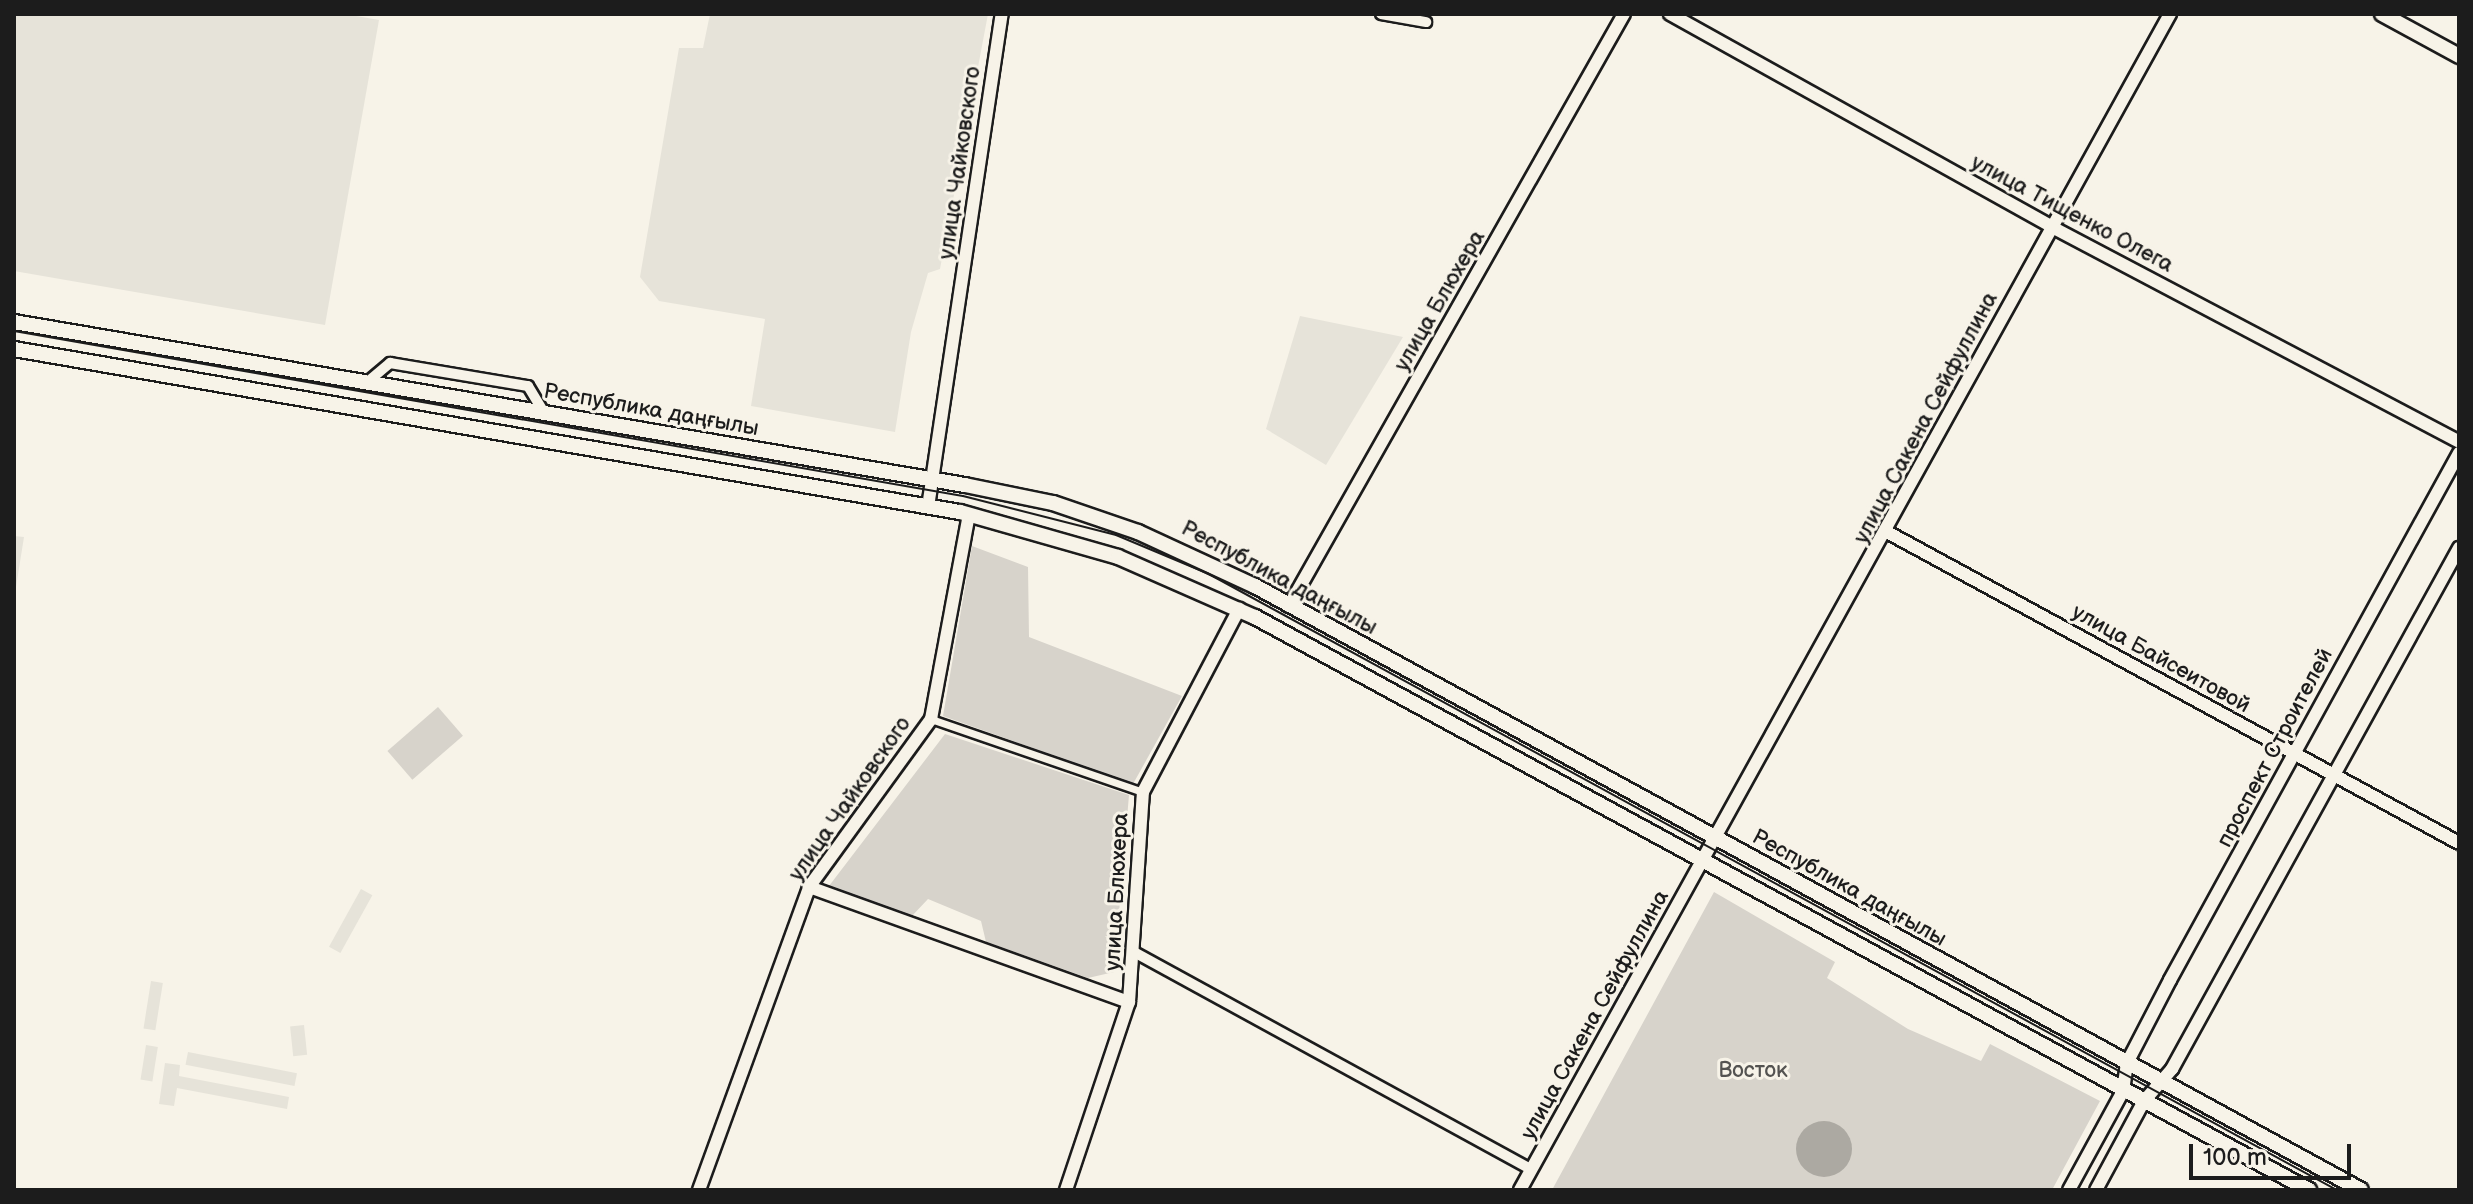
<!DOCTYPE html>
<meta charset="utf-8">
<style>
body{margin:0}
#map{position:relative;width:2473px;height:1204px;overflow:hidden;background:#f7f3e8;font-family:"Balsamiq Sans",sans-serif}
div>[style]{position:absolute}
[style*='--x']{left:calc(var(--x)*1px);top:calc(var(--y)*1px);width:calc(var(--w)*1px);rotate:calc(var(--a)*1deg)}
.built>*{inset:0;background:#e6e3d9;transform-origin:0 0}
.green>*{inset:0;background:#d7d3cb;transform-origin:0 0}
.water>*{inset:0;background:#aca9a2}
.round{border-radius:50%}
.roads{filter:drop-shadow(2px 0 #1c1c1c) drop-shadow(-2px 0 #1c1c1c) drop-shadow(0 2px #1c1c1c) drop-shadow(0 -2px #1c1c1c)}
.pedestrian>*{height:7px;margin:-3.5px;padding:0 3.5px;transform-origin:3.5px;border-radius:3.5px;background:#f7f3e8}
.minor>*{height:10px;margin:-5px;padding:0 5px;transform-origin:5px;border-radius:5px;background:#f7f3e8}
.tertiary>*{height:12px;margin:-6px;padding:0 6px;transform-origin:6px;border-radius:6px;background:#f7f3e8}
.secondary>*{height:14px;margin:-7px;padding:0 7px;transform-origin:7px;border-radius:7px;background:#f7f3e8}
.tram>*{height:2px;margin:-1px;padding:0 1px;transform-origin:1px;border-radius:1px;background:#1c1c1c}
span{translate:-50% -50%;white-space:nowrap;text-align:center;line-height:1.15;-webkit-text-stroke:6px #f7f3e8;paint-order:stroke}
.street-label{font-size:22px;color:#1c1c1c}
.park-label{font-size:22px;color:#545351}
.frame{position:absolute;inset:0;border:16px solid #1c1c1c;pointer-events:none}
.scale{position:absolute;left:2189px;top:1144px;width:162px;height:36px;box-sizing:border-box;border:4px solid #1c1c1c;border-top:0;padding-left:10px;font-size:24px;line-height:28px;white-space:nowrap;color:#1c1c1c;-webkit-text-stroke:6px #f7f3e8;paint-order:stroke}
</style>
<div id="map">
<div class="built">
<div style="clip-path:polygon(14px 14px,345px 14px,379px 20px,325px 325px,14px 271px)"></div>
<div style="clip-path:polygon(710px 14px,988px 14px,940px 269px,928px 273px,911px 332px,895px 432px,751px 406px,765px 319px,659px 301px,640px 277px,679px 48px,703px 48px)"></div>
<div style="clip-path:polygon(1300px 316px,1403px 337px,1326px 465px,1266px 429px)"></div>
<div style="clip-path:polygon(14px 536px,24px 537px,16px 587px,14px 587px)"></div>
<div style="left:361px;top:889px;width:13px;height:66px;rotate:29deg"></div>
<div style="left:151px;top:981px;width:12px;height:48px;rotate:9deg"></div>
<div style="left:304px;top:1025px;width:30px;height:14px;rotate:84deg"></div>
<div style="left:146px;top:1045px;width:12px;height:35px;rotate:9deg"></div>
<div style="left:188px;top:1052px;width:111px;height:13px;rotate:11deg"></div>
<div style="clip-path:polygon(165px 1063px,180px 1065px,179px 1076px,289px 1097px,287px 1109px,177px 1088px,174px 1106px,159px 1104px)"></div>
</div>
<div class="green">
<div style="clip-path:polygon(972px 546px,1028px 567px,1029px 637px,1182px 696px,1133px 784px,943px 716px)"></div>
<div style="left:438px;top:707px;width:38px;height:67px;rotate:49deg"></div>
<div style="clip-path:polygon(945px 734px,1129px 795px,1114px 972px,1088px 978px,986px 942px,981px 921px,928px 899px,911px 917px,829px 886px)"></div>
<div style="clip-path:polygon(1714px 892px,1835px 962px,1827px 978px,1908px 1029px,1981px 1061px,1990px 1044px,2100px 1101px,2052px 1190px,1552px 1190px)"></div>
</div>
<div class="water">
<div class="round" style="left:1796px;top:1121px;width:56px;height:56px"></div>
</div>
<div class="roads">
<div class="pedestrian">
<div style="--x:931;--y:719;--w:224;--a:19"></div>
</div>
<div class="minor">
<div style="--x:1381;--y:14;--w:46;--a:10.1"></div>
<div style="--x:365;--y:384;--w:33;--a:-40"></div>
<div style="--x:390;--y:363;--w:140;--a:9.5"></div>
<div style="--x:528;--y:386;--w:33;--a:59"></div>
<div style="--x:1134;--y:952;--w:452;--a:28.7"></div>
</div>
<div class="tertiary">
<div style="--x:1670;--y:14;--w:437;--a:29.1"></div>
<div style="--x:2052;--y:227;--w:460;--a:27.8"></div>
<div style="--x:928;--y:507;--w:499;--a:-81.5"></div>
<div style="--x:1887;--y:532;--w:651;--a:28.53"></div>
<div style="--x:1289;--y:606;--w:680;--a:-60.5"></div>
<div style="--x:809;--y:887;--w:340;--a:19.8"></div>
<div style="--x:699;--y:1190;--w:322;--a:-70"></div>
<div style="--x:809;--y:887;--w:208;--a:-54"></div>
<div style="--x:931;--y:719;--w:208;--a:-79.5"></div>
<div style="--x:1066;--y:1190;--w:198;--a:-71.5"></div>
<div style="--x:1129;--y:1002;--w:210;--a:-86.2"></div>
<div style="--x:1143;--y:792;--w:207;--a:-62.3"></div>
<div style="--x:1520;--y:1190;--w:1344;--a:-61.07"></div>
<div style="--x:2069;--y:1190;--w:113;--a:-61.4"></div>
<div style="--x:2123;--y:1091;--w:28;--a:-82"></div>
<div style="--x:2127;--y:1063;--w:93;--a:-62.6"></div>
<div style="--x:2170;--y:980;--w:601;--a:-61.26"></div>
<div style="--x:2096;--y:1190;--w:101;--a:-61.7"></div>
<div style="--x:2144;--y:1101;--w:43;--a:-48.8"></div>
<div style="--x:2172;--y:1069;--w:595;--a:-61.15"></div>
</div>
<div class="secondary">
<div style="--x:2382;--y:14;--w:88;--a:28.6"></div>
<div style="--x:14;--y:322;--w:965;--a:9.73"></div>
<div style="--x:965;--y:485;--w:90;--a:11.6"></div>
<div style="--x:1053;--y:503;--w:90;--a:18.8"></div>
<div style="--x:1138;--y:532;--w:129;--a:24.8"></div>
<div style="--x:1255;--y:586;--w:1260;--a:28.64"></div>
<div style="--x:14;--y:349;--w:960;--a:9.78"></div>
<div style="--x:960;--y:512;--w:164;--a:15.9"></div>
<div style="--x:1118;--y:557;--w:150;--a:23.7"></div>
<div style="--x:1255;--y:617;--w:1200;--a:28.53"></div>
</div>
</div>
<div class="tram">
<div style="--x:14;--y:331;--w:963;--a:9.86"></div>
<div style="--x:963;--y:496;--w:158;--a:14.3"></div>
<div style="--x:1116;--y:535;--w:99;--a:22.7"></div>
<div style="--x:1207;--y:573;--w:1287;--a:28.64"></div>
</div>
<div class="street-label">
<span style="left:960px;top:163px;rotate:-82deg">улица Чайковского</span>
<span style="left:2072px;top:214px;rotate:28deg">улица Тищенко Олега</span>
<span style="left:1440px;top:301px;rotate:-60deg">улица Блюхера</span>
<span style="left:651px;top:410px;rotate:10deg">Республика даңғылы</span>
<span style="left:1926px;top:418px;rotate:-62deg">улица Сакена Сейфуллина</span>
<span style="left:1279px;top:578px;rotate:28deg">Республика даңғылы</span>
<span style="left:2161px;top:659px;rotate:29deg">улица Байсеитовой</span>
<span style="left:2275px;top:748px;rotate:-62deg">проспект Строителей</span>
<span style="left:850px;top:799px;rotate:-55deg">улица Чайковского</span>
<span style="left:1849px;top:888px;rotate:29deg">Республика даңғылы</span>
<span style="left:1117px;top:892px;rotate:-87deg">улица Блюхера</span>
<span style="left:1595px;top:1015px;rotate:-61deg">улица Сакена Сейфуллина</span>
</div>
<div class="park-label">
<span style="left:1753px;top:1071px">Восток</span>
</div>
<div class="frame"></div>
<div class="scale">100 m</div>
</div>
